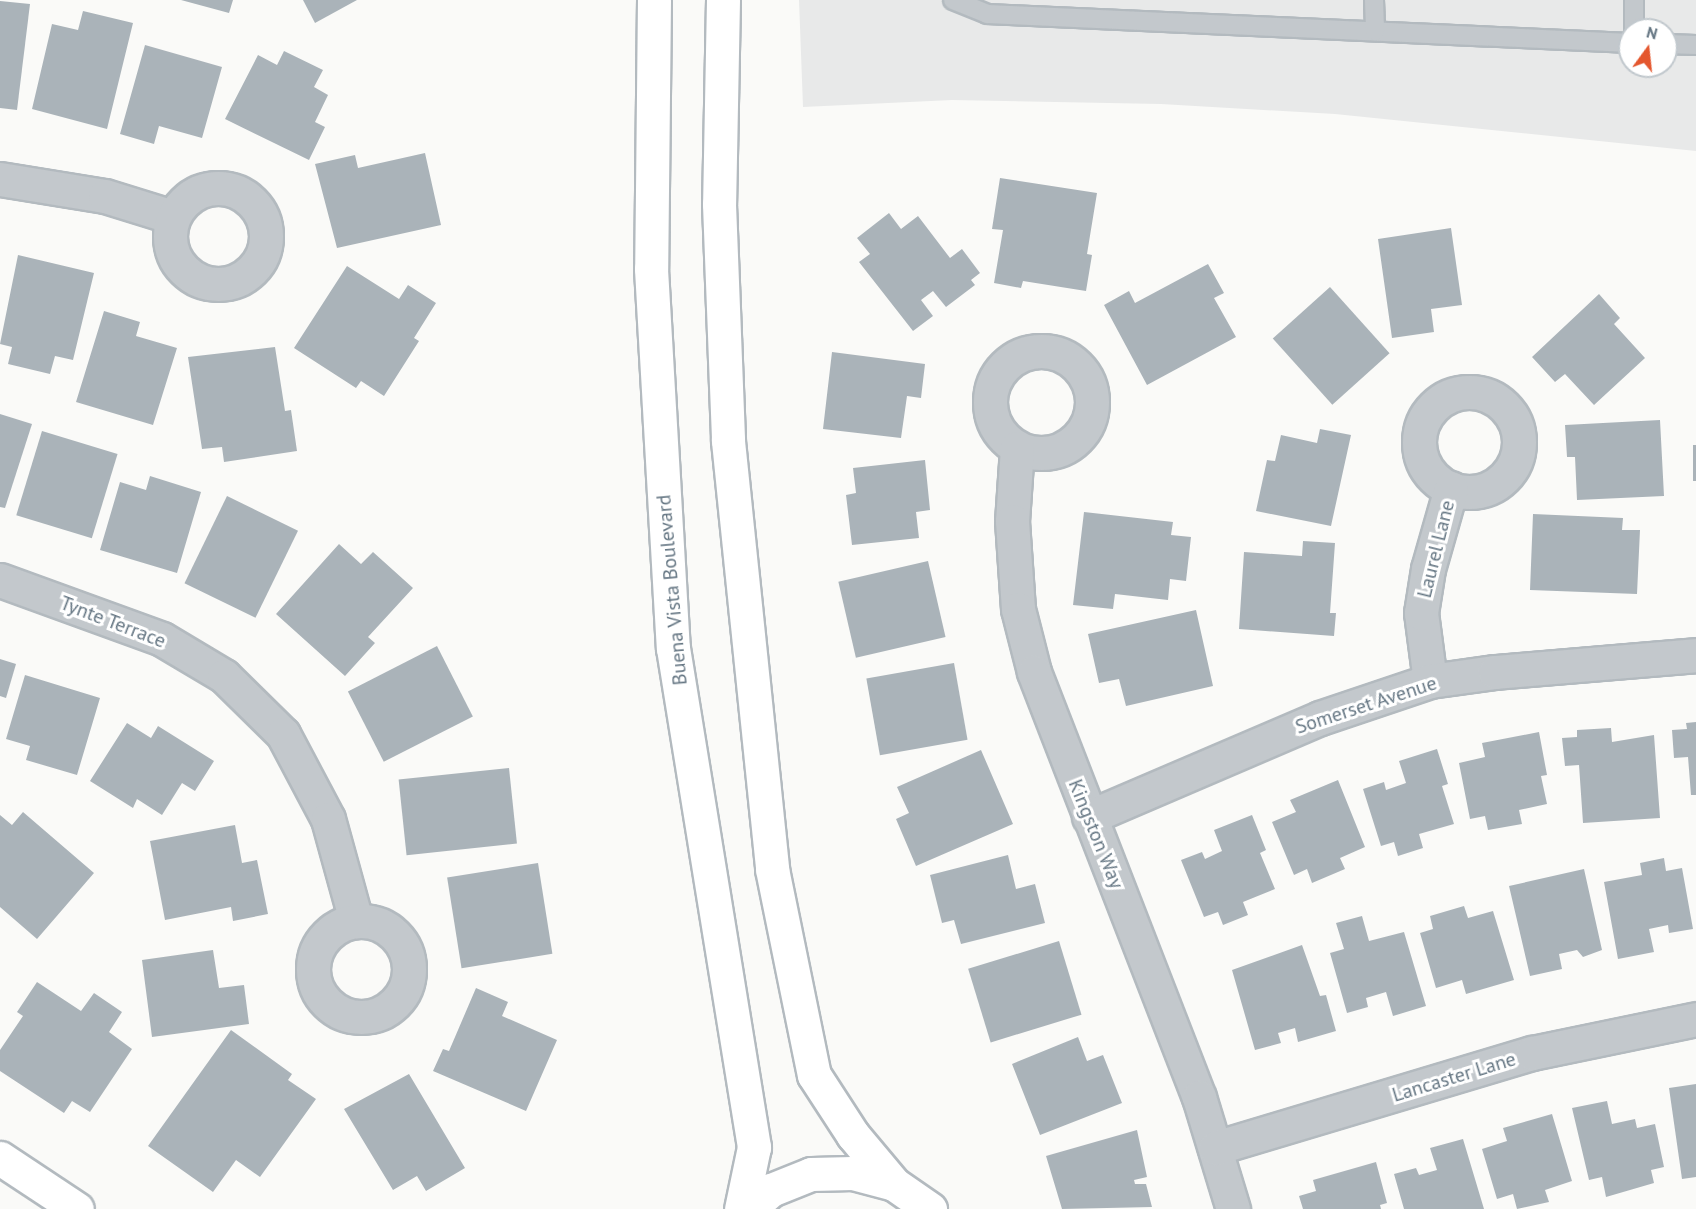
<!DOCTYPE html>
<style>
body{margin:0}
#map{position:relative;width:1696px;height:1209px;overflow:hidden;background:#fafaf8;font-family:"PT Sans",sans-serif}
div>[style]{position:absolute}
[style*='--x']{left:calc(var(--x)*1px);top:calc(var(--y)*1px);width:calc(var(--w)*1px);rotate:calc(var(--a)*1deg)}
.built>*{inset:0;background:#e8e9e9}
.building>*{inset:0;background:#aab3b9;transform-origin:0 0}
.roads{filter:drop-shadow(2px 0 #b3babf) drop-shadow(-2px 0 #b3babf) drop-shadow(0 2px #b3babf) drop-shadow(0 -2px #b3babf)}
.lane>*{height:18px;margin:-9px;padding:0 9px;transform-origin:9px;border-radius:9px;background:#c3c8cc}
.street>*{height:33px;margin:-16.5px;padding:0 16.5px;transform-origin:16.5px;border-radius:16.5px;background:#c3c8cc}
.street>.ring{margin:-16.5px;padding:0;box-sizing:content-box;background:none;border:33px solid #c3c8cc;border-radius:50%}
.secondary>*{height:33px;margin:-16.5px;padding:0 16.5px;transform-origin:16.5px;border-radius:16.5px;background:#fff}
span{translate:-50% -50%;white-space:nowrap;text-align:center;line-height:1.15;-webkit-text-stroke:6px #fff;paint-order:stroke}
.street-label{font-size:20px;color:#657683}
.north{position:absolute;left:1618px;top:18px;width:60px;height:60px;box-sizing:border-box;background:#fff;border:2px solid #c1c8cd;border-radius:50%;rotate:15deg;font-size:16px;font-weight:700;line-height:24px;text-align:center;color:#657683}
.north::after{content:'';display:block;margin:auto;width:21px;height:27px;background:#e4572e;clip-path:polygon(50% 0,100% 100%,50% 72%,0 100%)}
</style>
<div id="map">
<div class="built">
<div style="clip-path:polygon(evenodd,799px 0,1696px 0,1696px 151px,1335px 114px,1161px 104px,952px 100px,803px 107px,799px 0,1630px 30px,1666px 30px,1666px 66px,1630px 66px,1630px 30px)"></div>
</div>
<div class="building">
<div style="clip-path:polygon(181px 0,233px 0,229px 13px)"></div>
<div style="clip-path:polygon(303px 0,357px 0,315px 23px)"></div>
<div style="clip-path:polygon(0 1px,30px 4px,17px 110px,0 108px)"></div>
<div style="clip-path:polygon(83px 11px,133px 23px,107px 129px,32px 109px,52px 24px,78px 30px)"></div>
<div style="clip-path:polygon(145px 45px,222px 67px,202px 138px,159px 126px,154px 144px,120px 134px)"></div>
<div style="clip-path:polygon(284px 51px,323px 70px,314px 87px,328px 95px,315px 122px,325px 127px,309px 160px,225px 119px,258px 55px,277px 65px)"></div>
<div style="clip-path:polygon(425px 153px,441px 225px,337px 248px,315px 164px,355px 155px,358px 168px)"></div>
<div style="clip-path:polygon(1000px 178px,1097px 193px,1087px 254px,1092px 255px,1086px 291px,1023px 281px,1021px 288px,994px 283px,1003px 230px,992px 229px)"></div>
<div style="clip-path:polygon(889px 213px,901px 229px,918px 216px,950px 258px,962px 249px,980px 273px,971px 280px,975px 285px,946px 307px,933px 291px,921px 300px,933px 316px,913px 331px,859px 262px,870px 254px,857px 238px)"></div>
<div style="clip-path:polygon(1451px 228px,1462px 305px,1431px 309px,1434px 332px,1392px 338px,1378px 239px)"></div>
<div style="clip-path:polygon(18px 255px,94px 273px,73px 360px,55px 356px,50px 374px,8px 364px,12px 347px,0 344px)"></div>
<div style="clip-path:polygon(1208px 264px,1224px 293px,1214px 298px,1236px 337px,1147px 385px,1104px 305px,1129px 291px,1135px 303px)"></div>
<div style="clip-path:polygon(347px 266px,399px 299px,408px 285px,436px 303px,414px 338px,419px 341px,384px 396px,361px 381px,356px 388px,294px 348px)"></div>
<div style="left:1330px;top:287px;width:89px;height:77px;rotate:48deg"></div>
<div style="clip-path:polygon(1599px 294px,1620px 318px,1614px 324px,1645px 358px,1594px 405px,1565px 374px,1555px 382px,1532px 357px)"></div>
<div style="clip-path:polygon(104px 311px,140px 322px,136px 336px,177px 348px,153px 425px,76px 402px)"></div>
<div style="clip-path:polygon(275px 347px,285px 411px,291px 410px,297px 451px,224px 462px,222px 447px,202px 449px,188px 357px)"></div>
<div style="clip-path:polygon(832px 352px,925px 364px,921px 398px,907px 396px,901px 438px,823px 429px)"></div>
<div style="clip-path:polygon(0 414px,32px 424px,5px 508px,0 507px)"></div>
<div style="clip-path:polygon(1660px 420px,1664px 496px,1577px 500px,1575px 457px,1567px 457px,1565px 425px)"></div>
<div style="clip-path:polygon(1320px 429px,1351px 435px,1331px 526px,1256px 511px,1267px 460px,1275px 461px,1281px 435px,1317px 443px)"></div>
<div style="left:42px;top:431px;width:79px;height:88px;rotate:17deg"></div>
<div style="left:1693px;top:445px;width:3px;height:36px"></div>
<div style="clip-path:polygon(925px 460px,930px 510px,916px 512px,919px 538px,852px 545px,846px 495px,856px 493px,853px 468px)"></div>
<div style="clip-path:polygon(150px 476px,201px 492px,177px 573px,100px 550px,120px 482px,146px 490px)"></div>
<div style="left:227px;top:496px;width:79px;height:97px;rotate:26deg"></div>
<div style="clip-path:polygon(1084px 512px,1173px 522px,1171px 535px,1191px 537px,1186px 581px,1170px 579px,1168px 600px,1115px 594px,1113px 609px,1073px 605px)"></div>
<div style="clip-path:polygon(1533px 514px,1623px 518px,1622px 530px,1640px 530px,1637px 594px,1530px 590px)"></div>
<div style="clip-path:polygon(1303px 541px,1335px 543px,1330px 613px,1336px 613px,1334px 636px,1239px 629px,1244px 552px,1302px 556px)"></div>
<div style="clip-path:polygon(339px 544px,361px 564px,373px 552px,413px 588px,368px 637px,375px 643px,345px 676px,276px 614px)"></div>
<div style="left:928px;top:561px;width:78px;height:92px;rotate:77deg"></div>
<div style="clip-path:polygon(1196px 610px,1213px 686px,1126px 706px,1119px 679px,1099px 683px,1088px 634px)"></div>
<div style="left:437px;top:646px;width:79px;height:100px;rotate:63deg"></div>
<div style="clip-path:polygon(0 659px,16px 664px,6px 698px,0 696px)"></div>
<div style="left:954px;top:663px;width:78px;height:89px;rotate:80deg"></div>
<div style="clip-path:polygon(25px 675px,100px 698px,77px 775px,26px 760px,30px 746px,6px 739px)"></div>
<div style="clip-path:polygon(1696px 722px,1696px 795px,1691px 795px,1688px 757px,1674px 758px,1672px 730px,1687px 729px,1686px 723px)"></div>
<div style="clip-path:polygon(127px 723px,151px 738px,158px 726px,214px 761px,195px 791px,182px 783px,162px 815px,137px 799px,133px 808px,90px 781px)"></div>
<div style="clip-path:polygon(1611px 728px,1612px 742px,1654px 735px,1660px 818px,1583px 823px,1579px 765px,1565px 766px,1562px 738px,1577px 737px,1577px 730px)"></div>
<div style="clip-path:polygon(1539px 732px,1547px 775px,1541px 776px,1547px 804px,1519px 810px,1522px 824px,1488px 830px,1485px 816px,1470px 819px,1459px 763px,1485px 757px,1482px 743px)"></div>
<div style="clip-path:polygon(1437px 749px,1448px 784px,1442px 786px,1454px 824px,1419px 834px,1423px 848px,1398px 856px,1394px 842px,1381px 846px,1363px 789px,1384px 782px,1386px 790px,1406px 783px,1399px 761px)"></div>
<div style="clip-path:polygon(981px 750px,1013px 824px,916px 866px,896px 819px,909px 813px,897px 787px)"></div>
<div style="left:509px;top:768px;width:76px;height:111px;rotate:84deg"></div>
<div style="clip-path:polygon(1338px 780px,1365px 847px,1340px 858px,1345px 869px,1312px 883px,1307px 869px,1294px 875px,1272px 822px,1296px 812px,1290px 800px)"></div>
<div style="clip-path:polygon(23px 812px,94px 873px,37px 939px,0 907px,0 815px,12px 825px)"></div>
<div style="clip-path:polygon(1252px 815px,1266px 850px,1260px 853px,1275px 889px,1243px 902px,1248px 915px,1223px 925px,1218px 912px,1204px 917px,1181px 860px,1202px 852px,1205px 859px,1222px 851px,1214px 830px)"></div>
<div style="clip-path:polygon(235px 825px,242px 863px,257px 860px,268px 914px,233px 921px,231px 907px,165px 920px,150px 841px)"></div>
<div style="clip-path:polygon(1008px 855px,1016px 889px,1035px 884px,1045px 923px,961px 944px,954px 920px,942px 923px,930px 875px)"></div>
<div style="clip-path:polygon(1664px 858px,1666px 871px,1682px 868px,1693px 929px,1669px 933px,1668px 925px,1649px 929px,1654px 952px,1618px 959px,1604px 882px,1642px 875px,1640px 863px)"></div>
<div style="left:538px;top:863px;width:92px;height:92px;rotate:81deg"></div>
<div style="clip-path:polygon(1584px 869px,1602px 950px,1583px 957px,1577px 950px,1559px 954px,1562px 969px,1530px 976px,1509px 886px)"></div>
<div style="clip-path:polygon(1464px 906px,1468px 918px,1493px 911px,1514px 980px,1466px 994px,1462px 980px,1436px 988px,1420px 933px,1433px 929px,1430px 916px)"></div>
<div style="clip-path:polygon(1362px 916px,1369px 941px,1404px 932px,1426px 1006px,1393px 1016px,1386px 992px,1366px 998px,1368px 1007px,1347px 1013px,1330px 953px,1344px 949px,1336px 923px)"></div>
<div style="left:1059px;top:941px;width:77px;height:95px;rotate:73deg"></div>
<div style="clip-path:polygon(1302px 945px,1320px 996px,1326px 995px,1336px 1031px,1298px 1042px,1295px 1028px,1278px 1033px,1281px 1043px,1255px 1050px,1232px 970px)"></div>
<div style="clip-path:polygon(213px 950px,219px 988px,244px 985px,249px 1024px,152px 1037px,142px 960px)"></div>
<div style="clip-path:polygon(37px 982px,81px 1011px,94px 993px,122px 1012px,109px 1032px,132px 1049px,90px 1112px,72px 1101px,64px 1113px,0 1071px,0 1050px,23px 1016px,17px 1012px)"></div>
<div style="clip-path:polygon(476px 988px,508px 1002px,502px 1016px,557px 1040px,526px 1111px,433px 1071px,443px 1049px,449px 1051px)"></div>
<div style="clip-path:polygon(231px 1030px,292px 1074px,288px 1080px,316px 1099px,260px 1177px,236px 1160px,213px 1192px,148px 1146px)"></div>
<div style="clip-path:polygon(1078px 1037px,1087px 1061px,1103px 1055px,1122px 1103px,1040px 1135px,1012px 1064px)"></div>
<div style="clip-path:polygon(409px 1074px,465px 1168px,426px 1191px,417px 1176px,393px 1190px,344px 1109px)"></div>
<div style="clip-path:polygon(1696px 1084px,1696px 1177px,1682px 1179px,1669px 1088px)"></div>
<div style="clip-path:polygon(1607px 1101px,1612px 1124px,1635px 1119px,1637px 1128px,1655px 1124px,1664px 1167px,1651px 1170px,1654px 1183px,1606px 1197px,1602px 1177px,1589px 1180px,1572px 1108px)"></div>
<div style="clip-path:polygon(1552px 1114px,1572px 1181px,1545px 1190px,1549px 1202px,1517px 1209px,1513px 1194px,1497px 1199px,1482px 1149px,1507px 1141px,1503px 1128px)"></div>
<div style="clip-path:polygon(1137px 1130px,1147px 1177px,1134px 1180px,1135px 1184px,1146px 1184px,1152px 1207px,1062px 1209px,1046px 1156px)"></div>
<div style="clip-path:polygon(1463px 1139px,1484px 1209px,1404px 1209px,1394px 1174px,1416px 1168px,1419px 1175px,1437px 1170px,1430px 1148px)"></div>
<div style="clip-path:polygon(1376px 1162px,1387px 1203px,1380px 1205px,1381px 1209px,1303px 1209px,1299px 1196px,1316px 1191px,1313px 1180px)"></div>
</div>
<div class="roads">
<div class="lane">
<div style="--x:953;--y:0;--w:37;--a:22"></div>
<div style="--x:987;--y:14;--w:644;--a:2.58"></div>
<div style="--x:1374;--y:0;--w:31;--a:88"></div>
<div style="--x:1634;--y:30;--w:30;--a:-90"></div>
<div style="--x:1666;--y:44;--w:30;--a:2"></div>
</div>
<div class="street">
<div style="--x:0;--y:179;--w:106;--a:9.2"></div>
<div style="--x:105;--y:196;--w:71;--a:17.2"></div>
<div class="ring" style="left:170px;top:188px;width:63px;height:63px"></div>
<div class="ring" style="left:990px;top:351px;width:69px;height:69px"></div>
<div class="ring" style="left:1419px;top:392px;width:67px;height:67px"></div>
<div style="--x:1017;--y:448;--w:73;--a:93.9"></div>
<div style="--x:1012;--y:521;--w:88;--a:86.1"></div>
<div style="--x:1018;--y:609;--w:65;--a:75.7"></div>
<div style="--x:1034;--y:672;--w:456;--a:68.8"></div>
<div style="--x:1199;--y:1097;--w:117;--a:73.1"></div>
<div style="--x:0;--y:580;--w:172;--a:20"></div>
<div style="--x:162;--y:639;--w:72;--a:30.8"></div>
<div style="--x:224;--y:676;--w:83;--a:44.5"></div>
<div style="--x:283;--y:734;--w:96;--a:62.1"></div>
<div style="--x:328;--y:819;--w:106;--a:74.6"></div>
<div style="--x:1430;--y:681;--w:69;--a:-97.5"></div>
<div style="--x:1421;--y:613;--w:45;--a:-81"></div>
<div style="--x:1428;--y:569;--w:84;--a:-74.1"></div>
<div style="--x:1089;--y:817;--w:251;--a:-23.2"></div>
<div style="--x:1320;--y:718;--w:116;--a:-18.6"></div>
<div style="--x:1430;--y:681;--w:66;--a:-7.9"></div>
<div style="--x:1495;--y:672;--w:202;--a:-4.8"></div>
<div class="ring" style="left:313px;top:921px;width:63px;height:63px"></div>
<div style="--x:1215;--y:1148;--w:331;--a:-16.7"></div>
<div style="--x:1532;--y:1053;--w:167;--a:-11.7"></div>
</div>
<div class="secondary">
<div style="--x:654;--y:0;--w:269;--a:90.6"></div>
<div style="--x:651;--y:269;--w:380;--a:86.7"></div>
<div style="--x:673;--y:648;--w:506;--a:80.78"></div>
<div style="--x:754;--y:1147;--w:63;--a:101.8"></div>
<div style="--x:723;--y:0;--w:204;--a:91.1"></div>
<div style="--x:719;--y:204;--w:237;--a:87.8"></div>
<div style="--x:728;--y:441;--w:430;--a:84.1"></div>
<div style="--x:772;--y:869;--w:210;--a:78.5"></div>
<div style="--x:814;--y:1075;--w:72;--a:57"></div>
<div style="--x:853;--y:1135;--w:64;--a:50.1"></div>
<div style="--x:0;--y:1158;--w:92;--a:33.5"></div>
<div style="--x:749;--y:1209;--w:29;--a:-41"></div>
<div style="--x:771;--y:1190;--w:43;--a:-21.8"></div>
<div style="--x:811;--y:1174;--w:42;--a:-1.4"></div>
<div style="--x:853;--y:1173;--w:42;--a:15"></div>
<div style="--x:894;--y:1184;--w:44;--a:34.8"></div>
</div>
</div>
<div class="street-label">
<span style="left:1436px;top:549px;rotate:-76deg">Laurel Lane</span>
<span style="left:672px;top:590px;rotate:-95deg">Buena Vista Boulevard</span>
<span style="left:113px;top:622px;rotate:21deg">Tynte Terrace</span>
<span style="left:1366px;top:705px;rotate:-18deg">Somerset Avenue</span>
<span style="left:1096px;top:834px;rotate:68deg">Kingston Way</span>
<span style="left:1454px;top:1077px;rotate:-17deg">Lancaster Lane</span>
</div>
<div class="north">N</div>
</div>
